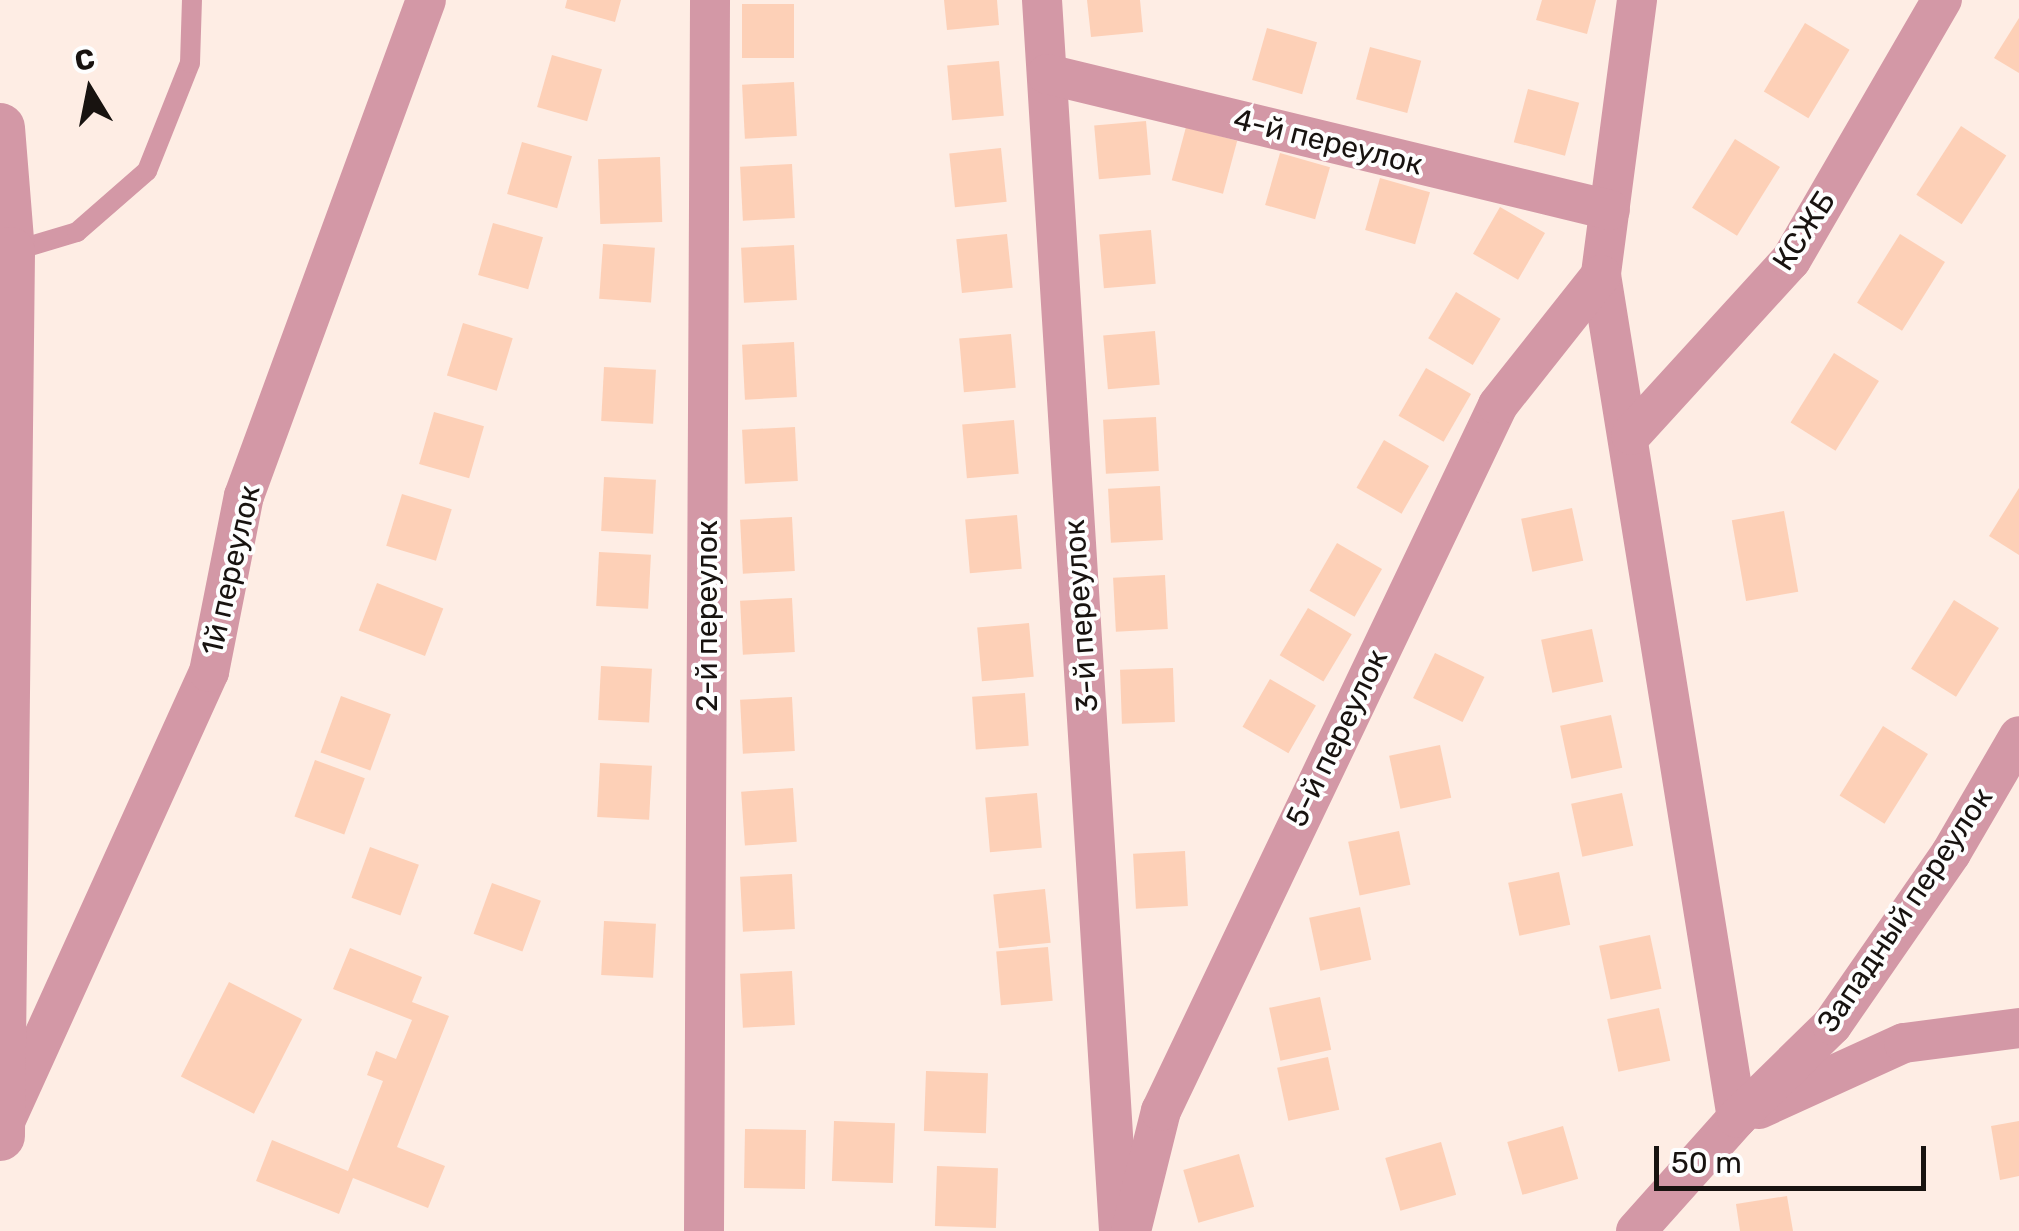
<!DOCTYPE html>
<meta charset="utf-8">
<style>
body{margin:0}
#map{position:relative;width:2019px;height:1231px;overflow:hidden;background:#feede4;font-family:Rubik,sans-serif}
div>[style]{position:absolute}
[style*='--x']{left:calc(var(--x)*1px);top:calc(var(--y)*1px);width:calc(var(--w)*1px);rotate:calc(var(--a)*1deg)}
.building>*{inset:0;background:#fdd0b7;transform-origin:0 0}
.service>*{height:20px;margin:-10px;padding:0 10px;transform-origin:10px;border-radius:10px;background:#d398a6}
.minor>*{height:40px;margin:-20px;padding:0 20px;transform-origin:20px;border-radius:20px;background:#d398a6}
.tertiary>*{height:50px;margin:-25px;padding:0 25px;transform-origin:25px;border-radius:25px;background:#d398a6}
span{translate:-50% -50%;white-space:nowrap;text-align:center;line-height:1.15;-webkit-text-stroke:8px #fefefe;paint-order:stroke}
.street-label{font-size:30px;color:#181310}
.north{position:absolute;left:40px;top:40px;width:100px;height:100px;-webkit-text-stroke:8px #fefefe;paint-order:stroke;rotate:350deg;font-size:28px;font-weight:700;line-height:40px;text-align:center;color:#181310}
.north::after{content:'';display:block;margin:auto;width:35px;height:45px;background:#181310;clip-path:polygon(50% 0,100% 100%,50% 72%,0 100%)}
.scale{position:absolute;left:1654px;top:1146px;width:272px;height:45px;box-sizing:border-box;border:5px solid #181310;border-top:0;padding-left:12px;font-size:30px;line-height:35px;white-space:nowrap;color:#181310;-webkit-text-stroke:8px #fefefe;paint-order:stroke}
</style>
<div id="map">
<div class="building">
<div style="clip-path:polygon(567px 0,621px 0,615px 22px,565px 8px)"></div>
<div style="clip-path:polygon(944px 0,997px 0,999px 25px,947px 30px)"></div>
<div style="clip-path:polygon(1087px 0,1140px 0,1143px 32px,1091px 37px)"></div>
<div style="clip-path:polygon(1542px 0,1596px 0,1587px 34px,1536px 20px)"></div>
<div style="left:742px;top:4px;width:52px;height:54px"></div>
<div style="clip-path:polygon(2019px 18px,2019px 73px,1994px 58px)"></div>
<div style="left:1805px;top:23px;width:52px;height:80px;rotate:31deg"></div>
<div style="left:1267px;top:28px;width:52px;height:54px;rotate:16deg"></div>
<div style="left:1370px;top:47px;width:53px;height:54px;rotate:15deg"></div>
<div style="left:552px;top:55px;width:52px;height:54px;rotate:16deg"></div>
<div style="left:999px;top:61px;width:55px;height:52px;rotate:85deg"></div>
<div style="left:794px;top:82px;width:54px;height:52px;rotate:87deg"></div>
<div style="left:1528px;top:89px;width:53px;height:55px;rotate:15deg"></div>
<div style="left:1146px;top:121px;width:54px;height:52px;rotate:85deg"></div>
<div style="left:1961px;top:126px;width:54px;height:82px;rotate:33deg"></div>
<div style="left:1186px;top:127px;width:53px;height:55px;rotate:15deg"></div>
<div style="left:1735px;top:139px;width:53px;height:81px;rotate:32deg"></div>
<div style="left:522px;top:142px;width:52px;height:54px;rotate:16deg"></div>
<div style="left:1001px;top:148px;width:54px;height:52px;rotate:84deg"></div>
<div style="left:1280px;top:153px;width:52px;height:54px;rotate:16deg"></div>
<div style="left:660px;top:157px;width:65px;height:62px;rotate:88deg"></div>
<div style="left:792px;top:164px;width:54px;height:52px;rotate:87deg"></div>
<div style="left:1380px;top:178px;width:52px;height:54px;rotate:16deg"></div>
<div style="left:1500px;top:207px;width:52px;height:54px;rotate:30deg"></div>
<div style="left:493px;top:223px;width:52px;height:54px;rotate:16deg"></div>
<div style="left:1151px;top:230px;width:54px;height:52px;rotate:85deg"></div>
<div style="left:1007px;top:234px;width:54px;height:51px;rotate:84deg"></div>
<div style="left:1900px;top:234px;width:53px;height:81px;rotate:32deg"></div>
<div style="left:603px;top:244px;width:52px;height:55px;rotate:4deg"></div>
<div style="left:794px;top:245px;width:55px;height:53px;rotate:87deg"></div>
<div style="left:1456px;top:292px;width:52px;height:54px;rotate:31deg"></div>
<div style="left:463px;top:323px;width:52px;height:55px;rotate:17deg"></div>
<div style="left:1155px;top:331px;width:54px;height:52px;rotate:85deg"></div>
<div style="left:1011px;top:334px;width:54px;height:52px;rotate:85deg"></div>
<div style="left:794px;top:342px;width:55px;height:52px;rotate:87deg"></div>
<div style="left:1834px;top:353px;width:53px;height:82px;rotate:32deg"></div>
<div style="left:604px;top:367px;width:52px;height:54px;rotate:3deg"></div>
<div style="left:1426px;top:368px;width:52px;height:55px;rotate:30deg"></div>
<div style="left:434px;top:412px;width:52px;height:54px;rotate:16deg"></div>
<div style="left:1156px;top:417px;width:54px;height:53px;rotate:87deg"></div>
<div style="left:1014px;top:420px;width:54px;height:52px;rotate:85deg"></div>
<div style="left:795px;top:427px;width:54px;height:53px;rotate:87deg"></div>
<div style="left:1384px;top:440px;width:52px;height:55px;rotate:30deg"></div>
<div style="left:604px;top:477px;width:52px;height:54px;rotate:3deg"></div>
<div style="left:1160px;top:486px;width:54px;height:52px;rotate:87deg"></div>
<div style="clip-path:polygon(2019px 488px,2019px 555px,1989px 536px)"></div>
<div style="left:402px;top:494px;width:52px;height:54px;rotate:17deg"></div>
<div style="left:1572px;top:508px;width:54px;height:52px;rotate:78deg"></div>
<div style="left:1784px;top:511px;width:82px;height:53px;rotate:80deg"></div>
<div style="left:1017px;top:515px;width:54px;height:52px;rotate:85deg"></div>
<div style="left:792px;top:517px;width:54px;height:52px;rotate:87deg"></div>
<div style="left:1337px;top:543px;width:52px;height:55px;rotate:30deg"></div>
<div style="left:599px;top:552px;width:52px;height:54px;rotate:3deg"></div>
<div style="left:1165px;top:575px;width:54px;height:52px;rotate:87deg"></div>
<div style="left:377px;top:583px;width:71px;height:51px;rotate:21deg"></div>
<div style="left:792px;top:598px;width:54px;height:52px;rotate:87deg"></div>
<div style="left:1954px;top:600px;width:53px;height:81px;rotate:32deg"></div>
<div style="left:1308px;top:608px;width:51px;height:55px;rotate:31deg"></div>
<div style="left:1029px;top:623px;width:54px;height:52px;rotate:85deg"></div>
<div style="left:1592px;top:629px;width:54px;height:52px;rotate:78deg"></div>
<div style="left:1435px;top:653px;width:55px;height:50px;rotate:26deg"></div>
<div style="left:601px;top:666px;width:51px;height:54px;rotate:3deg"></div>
<div style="left:1173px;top:668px;width:54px;height:53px;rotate:88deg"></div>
<div style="left:1270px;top:679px;width:53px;height:55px;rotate:30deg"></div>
<div style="left:1025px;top:693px;width:53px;height:53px;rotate:86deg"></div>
<div style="left:341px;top:696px;width:53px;height:60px;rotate:20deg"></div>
<div style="left:792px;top:697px;width:54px;height:52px;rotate:87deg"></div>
<div style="left:1611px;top:715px;width:54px;height:52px;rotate:78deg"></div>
<div style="left:1883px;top:726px;width:53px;height:82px;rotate:32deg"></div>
<div style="left:1440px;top:745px;width:54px;height:52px;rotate:78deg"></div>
<div style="left:315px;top:760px;width:53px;height:60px;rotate:20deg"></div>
<div style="left:600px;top:763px;width:52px;height:54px;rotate:3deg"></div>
<div style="left:793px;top:788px;width:54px;height:52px;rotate:86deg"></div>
<div style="left:1037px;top:793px;width:55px;height:52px;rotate:85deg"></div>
<div style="left:1622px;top:793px;width:54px;height:52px;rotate:78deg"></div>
<div style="left:1399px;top:831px;width:55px;height:52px;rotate:78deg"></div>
<div style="left:370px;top:847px;width:52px;height:54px;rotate:20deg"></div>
<div style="left:1185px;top:851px;width:55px;height:52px;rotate:87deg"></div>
<div style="left:1559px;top:872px;width:54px;height:52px;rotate:78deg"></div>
<div style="left:792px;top:874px;width:55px;height:52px;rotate:87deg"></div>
<div style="left:492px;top:883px;width:52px;height:54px;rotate:20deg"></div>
<div style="left:1045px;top:889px;width:54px;height:52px;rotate:84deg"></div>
<div style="left:1360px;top:907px;width:54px;height:52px;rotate:78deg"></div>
<div style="left:604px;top:921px;width:52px;height:54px;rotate:3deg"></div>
<div style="left:1650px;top:935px;width:55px;height:52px;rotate:78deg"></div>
<div style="left:1048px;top:947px;width:54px;height:52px;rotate:85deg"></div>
<div style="clip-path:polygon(350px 948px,422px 977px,412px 1002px,449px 1016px,397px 1147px,445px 1166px,428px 1208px,353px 1178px,339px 1214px,256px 1181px,272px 1140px,348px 1171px,383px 1081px,367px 1075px,376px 1051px,396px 1059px,412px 1020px,333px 989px)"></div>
<div style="left:792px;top:971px;width:54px;height:52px;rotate:87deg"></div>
<div style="left:229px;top:982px;width:82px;height:106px;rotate:27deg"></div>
<div style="left:1320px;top:997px;width:54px;height:52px;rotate:78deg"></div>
<div style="left:1659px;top:1008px;width:54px;height:53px;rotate:78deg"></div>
<div style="left:1328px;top:1057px;width:54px;height:52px;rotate:78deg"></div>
<div style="left:926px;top:1071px;width:62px;height:60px;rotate:2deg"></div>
<div style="left:834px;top:1121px;width:61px;height:60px;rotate:2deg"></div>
<div style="clip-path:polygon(2019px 1121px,2019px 1176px,2000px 1180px,1991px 1126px)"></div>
<div style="left:1563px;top:1126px;width:55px;height:58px;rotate:74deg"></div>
<div style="left:745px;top:1129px;width:61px;height:59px;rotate:1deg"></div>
<div style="left:1441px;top:1142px;width:55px;height:58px;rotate:74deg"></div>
<div style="left:1239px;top:1154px;width:55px;height:58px;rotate:74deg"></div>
<div style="left:937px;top:1166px;width:61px;height:60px;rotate:2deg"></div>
<div style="clip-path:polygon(1787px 1196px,1793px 1231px,1740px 1231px,1736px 1204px)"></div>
</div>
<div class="service">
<div style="--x:10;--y:252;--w:70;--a:-16.6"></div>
<div style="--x:77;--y:232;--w:93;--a:-41.1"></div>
<div style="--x:147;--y:171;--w:116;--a:-68.3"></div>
<div style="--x:190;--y:63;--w:63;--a:-88.2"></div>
</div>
<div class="minor">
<div style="--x:1042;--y:0;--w:1233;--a:86.42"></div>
<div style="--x:1637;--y:0;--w:277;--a:97.5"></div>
<div style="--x:1601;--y:275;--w:854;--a:80.84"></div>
<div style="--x:1047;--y:74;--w:579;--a:13.58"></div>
<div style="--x:1631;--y:435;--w:237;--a:-47.6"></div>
<div style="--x:1791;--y:260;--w:301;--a:-59.9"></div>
<div style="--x:1759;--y:1109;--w:159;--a:-24.5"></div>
<div style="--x:1904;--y:1043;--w:116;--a:-7.4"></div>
<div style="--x:3;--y:1126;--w:499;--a:-65.6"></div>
<div style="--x:209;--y:672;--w:179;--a:-78.8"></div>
<div style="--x:244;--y:496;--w:528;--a:-69.85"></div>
<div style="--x:704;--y:1231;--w:1231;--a:-89.72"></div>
<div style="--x:1131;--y:1231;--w:124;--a:-76"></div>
<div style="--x:1161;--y:1111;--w:782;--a:-64.48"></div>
<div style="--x:1498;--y:405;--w:166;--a:-51.6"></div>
<div style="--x:1636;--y:1231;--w:152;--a:-48.2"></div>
<div style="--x:1737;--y:1118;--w:133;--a:-44.4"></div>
<div style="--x:1832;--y:1025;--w:209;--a:-55.3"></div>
<div style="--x:1951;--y:853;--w:135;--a:-59.8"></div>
</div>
<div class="tertiary">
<div style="--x:0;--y:128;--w:124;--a:85.4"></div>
<div style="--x:10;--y:252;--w:884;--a:90.65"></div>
</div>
<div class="street-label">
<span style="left:1328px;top:142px;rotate:14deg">4-й переулок</span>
<span style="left:1804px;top:231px;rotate:-57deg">КСЖБ</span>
<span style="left:231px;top:570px;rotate:-77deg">1й переулок</span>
<span style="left:707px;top:616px;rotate:-90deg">2-й переулок</span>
<span style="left:1081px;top:616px;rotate:-94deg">3-й переулок</span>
<span style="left:1337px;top:738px;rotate:-64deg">5-й переулок</span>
<span style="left:1905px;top:910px;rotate:-56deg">Западный переулок</span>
</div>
<div class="north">С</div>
<div class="scale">50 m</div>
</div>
